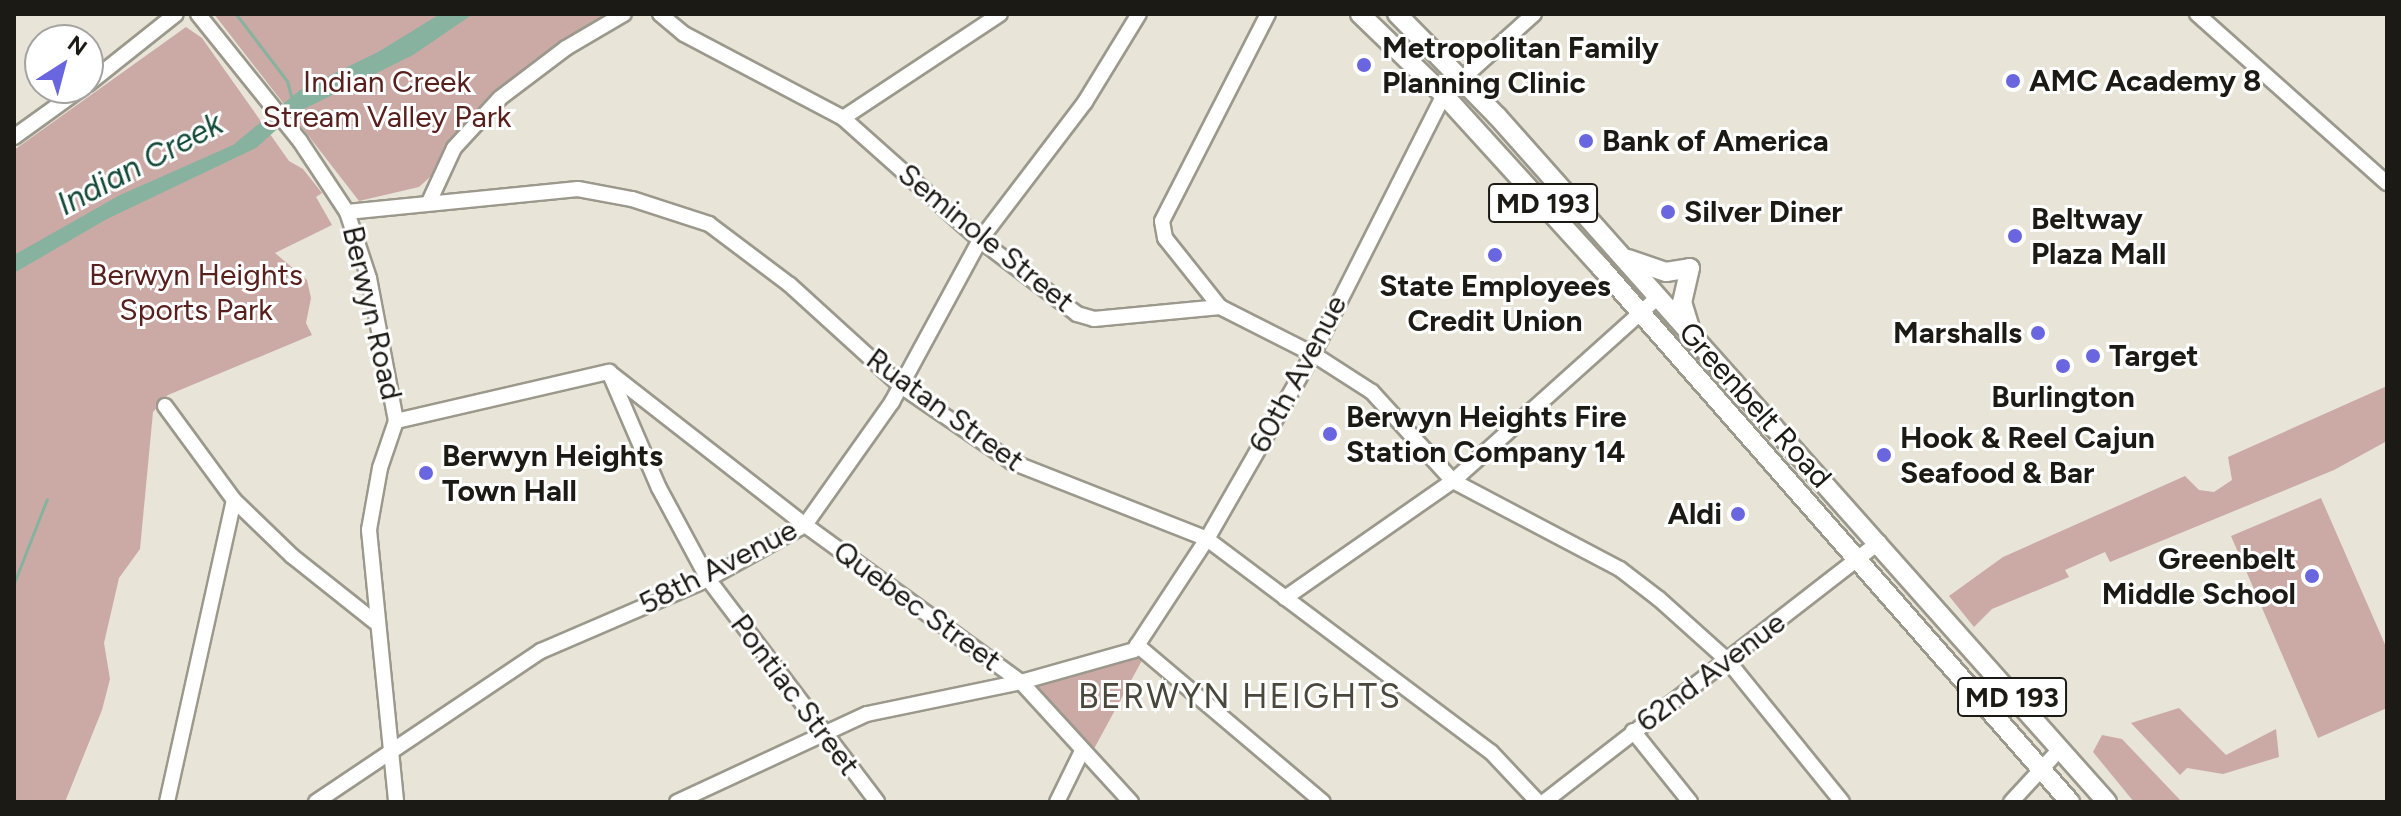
<!DOCTYPE html>
<style>
body{margin:0}
#map{position:relative;width:2401px;height:816px;overflow:hidden;background:#e8e4d7;font-family:Figtree,sans-serif}
div>[style]{position:absolute}
[style*='--x']{left:calc(var(--x)*1px);top:calc(var(--y)*1px);width:calc(var(--w)*1px);rotate:calc(var(--a)*1deg)}
.green>*{inset:0;background:#cbaaa6}
.water>*{inset:0;background:#87b29f}
.stream>*{height:3px;margin:-1.5px;padding:0 1.5px;transform-origin:1.5px;border-radius:1.5px;background:#87b29f}
.roads{filter:drop-shadow(2px 0 #9b988c) drop-shadow(-2px 0 #9b988c) drop-shadow(0 2px #9b988c) drop-shadow(0 -2px #9b988c)}
.minor>*{height:14px;margin:-7px;padding:0 7px;transform-origin:7px;border-radius:7px;background:#fff}
.major>*{height:18px;margin:-9px;padding:0 9px;transform-origin:9px;border-radius:9px;background:#fff}
.dots>*{width:22px;height:22px;translate:-50% -50%;box-sizing:border-box;border:4px solid #fff;border-radius:50%}
span{translate:-50% -50%;white-space:nowrap;text-align:center;line-height:1.15;-webkit-text-stroke:6px #fff;paint-order:stroke}
.shield-label span{padding:2px 6px;background:#fff;border:2px solid;border-radius:6px;-webkit-text-stroke-width:0}
.shield-label{font-size:28px;color:#1b1a15;font-weight:700}
.poi-label{font-size:30px;color:#1b1a15;font-weight:700}
.left{translate:0 -50%;text-align:left}
.right{translate:-100% -50%;text-align:right}
.park-label{font-size:30px;color:#58201d}
.street-label{font-size:30px;color:#1b1a15}
.water-label{font-size:32px;color:#114936;font-style:italic}
.quarter-label{font-size:34px;color:#4a473c;letter-spacing:2px}
.frame{position:absolute;inset:0;border:16px solid #1b1a15;pointer-events:none}
.north{position:absolute;left:24px;top:24px;width:80px;height:80px;box-sizing:border-box;background:#fff;border:2px solid #a4a3a1;border-radius:50%;rotate:36deg;font-size:22px;font-weight:700;line-height:32px;text-align:center;color:#1b1a15}
.north::after{content:'';display:block;margin:auto;width:28px;height:36px;background:#6966df;clip-path:polygon(50% 0,100% 100%,50% 72%,0 100%)}
</style>
<div id="map">
<div class="green">
<div style="clip-path:polygon(214px 14px,607px 14px,473px 113px,462px 148px,419px 187px,359px 201px)"></div>
<div style="clip-path:polygon(186px 27px,202px 38px,289px 161px,303px 169px,322px 193px,316px 197px,332px 225px,275px 253px,307px 280px,311px 298px,306px 323px,312px 335px,168px 395px,153px 412px,140px 549px,119px 578px,104px 643px,110px 679px,102px 710px,65px 802px,14px 802px,14px 150px)"></div>
<div style="clip-path:polygon(2387px 386px,2387px 441px,2334px 470px,2110px 562px,2105px 552px,2065px 570px,2069px 577px,1992px 609px,1974px 627px,1949px 596px,2003px 557px,2185px 476px,2199px 490px,2214px 492px,2232px 480px,2228px 457px)"></div>
<div style="clip-path:polygon(2321px 498px,2387px 649px,2387px 708px,2318px 738px,2231px 536px)"></div>
<div style="clip-path:polygon(1146px 653px,1089px 758px,1021px 682px)"></div>
<div style="clip-path:polygon(2179px 708px,2226px 755px,2276px 729px,2279px 757px,2223px 774px,2187px 768px,2180px 775px,2131px 723px)"></div>
<div style="clip-path:polygon(2102px 735px,2122px 739px,2182px 802px,2134px 802px,2093px 752px)"></div>
</div>
<div class="water">
<div style="clip-path:polygon(440px 14px,473px 14px,413px 55px,294px 114px,256px 148px,107px 219px,14px 273px,14px 255px,120px 195px,233px 145px,300px 90px,378px 52px)"></div>
</div>
<div class="stream">
<div style="--x:236;--y:14;--w:84;--a:52.7"></div>
<div style="--x:287;--y:81;--w:16;--a:75"></div>
<div style="--x:14;--y:583;--w:90;--a:-68.6"></div>
</div>
<div class="roads">
<div class="minor">
<div style="--x:198;--y:14;--w:163;--a:51.2"></div>
<div style="--x:300;--y:141;--w:85;--a:56.5"></div>
<div style="--x:347;--y:212;--w:70;--a:71.6"></div>
<div style="--x:369;--y:278;--w:146;--a:79.3"></div>
<div style="--x:396;--y:421;--w:50;--a:108.8"></div>
<div style="--x:380;--y:468;--w:63;--a:100.1"></div>
<div style="--x:369;--y:530;--w:273;--a:84.3"></div>
<div style="--x:660;--y:14;--w:31;--a:40"></div>
<div style="--x:684;--y:34;--w:180;--a:27.8"></div>
<div style="--x:843;--y:118;--w:183;--a:41.7"></div>
<div style="--x:980;--y:240;--w:122;--a:37.3"></div>
<div style="--x:1077;--y:314;--w:18;--a:16"></div>
<div style="--x:1094;--y:319;--w:127;--a:-5.4"></div>
<div style="--x:1220;--y:307;--w:104;--a:26.8"></div>
<div style="--x:1313;--y:354;--w:70;--a:32.8"></div>
<div style="--x:1372;--y:392;--w:120;--a:47.7"></div>
<div style="--x:1453;--y:481;--w:189;--a:27.8"></div>
<div style="--x:1620;--y:569;--w:49;--a:37.6"></div>
<div style="--x:1659;--y:599;--w:93;--a:41.9"></div>
<div style="--x:1728;--y:661;--w:181;--a:51"></div>
<div style="--x:2197;--y:14;--w:254;--a:41.7"></div>
<div style="--x:88;--y:84;--w:112;--a:-38.5"></div>
<div style="--x:843;--y:118;--w:188;--a:-33.5"></div>
<div style="--x:14;--y:137;--w:84;--a:-35.8"></div>
<div style="--x:430;--y:200;--w:57;--a:-65.2"></div>
<div style="--x:454;--y:148;--w:68;--a:-47.4"></div>
<div style="--x:500;--y:98;--w:83;--a:-37.1"></div>
<div style="--x:566;--y:48;--w:67;--a:-30.4"></div>
<div style="--x:347;--y:212;--w:232;--a:-5.7"></div>
<div style="--x:578;--y:189;--w:55;--a:10.5"></div>
<div style="--x:632;--y:199;--w:81;--a:18"></div>
<div style="--x:709;--y:224;--w:101;--a:37"></div>
<div style="--x:790;--y:285;--w:150;--a:42.3"></div>
<div style="--x:901;--y:386;--w:135;--a:34.4"></div>
<div style="--x:1012;--y:462;--w:210;--a:21.5"></div>
<div style="--x:1207;--y:539;--w:355;--a:36.9"></div>
<div style="--x:1491;--y:752;--w:69;--a:46.8"></div>
<div style="--x:1220;--y:307;--w:88;--a:-128.6"></div>
<div style="--x:1165;--y:238;--w:17;--a:-100"></div>
<div style="--x:1162;--y:221;--w:233;--a:-62.9"></div>
<div style="--x:609;--y:372;--w:249;--a:38"></div>
<div style="--x:805;--y:525;--w:267;--a:36"></div>
<div style="--x:1021;--y:682;--w:163;--a:47.5"></div>
<div style="--x:609;--y:372;--w:126;--a:66.7"></div>
<div style="--x:659;--y:488;--w:103;--a:61.7"></div>
<div style="--x:708;--y:579;--w:280;--a:52.8"></div>
<div style="--x:165;--y:406;--w:117;--a:53.7"></div>
<div style="--x:234;--y:500;--w:81;--a:44"></div>
<div style="--x:292;--y:556;--w:106;--a:38.5"></div>
<div style="--x:396;--y:421;--w:219;--a:-13"></div>
<div style="--x:1285;--y:598;--w:205;--a:-34.9"></div>
<div style="--x:1453;--y:481;--w:274;--a:-41.9"></div>
<div style="--x:1137;--y:645;--w:243;--a:40.2"></div>
<div style="--x:1633;--y:731;--w:91;--a:51.2"></div>
<div style="--x:167;--y:802;--w:309;--a:-77.5"></div>
<div style="--x:316;--y:802;--w:271;--a:-33.9"></div>
<div style="--x:541;--y:651;--w:182;--a:-23.3"></div>
<div style="--x:708;--y:579;--w:111;--a:-29.1"></div>
<div style="--x:805;--y:525;--w:151;--a:-54.7"></div>
<div style="--x:892;--y:402;--w:184;--a:-61.5"></div>
<div style="--x:980;--y:240;--w:173;--a:-52.7"></div>
<div style="--x:1085;--y:102;--w:103;--a:-58.5"></div>
<div style="--x:677;--y:802;--w:209;--a:-24.9"></div>
<div style="--x:867;--y:714;--w:157;--a:-11.7"></div>
<div style="--x:1021;--y:682;--w:117;--a:-15.8"></div>
<div style="--x:1134;--y:650;--w:133;--a:-56.7"></div>
<div style="--x:1207;--y:539;--w:213;--a:-60.2"></div>
<div style="--x:1313;--y:354;--w:290;--a:-63.2"></div>
<div style="--x:1444;--y:95;--w:121;--a:-42"></div>
<div style="--x:1057;--y:802;--w:57;--a:-63.9"></div>
<div style="--x:1544;--y:802;--w:424;--a:-37.8"></div>
<div style="--x:2011;--y:802;--w:71;--a:-47.3"></div>
</div>
<div class="major">
<div style="--x:1360;--y:14;--w:117;--a:44"></div>
<div style="--x:1444;--y:95;--w:229;--a:47.7"></div>
<div style="--x:1598;--y:264;--w:716;--a:48.74"></div>
<div style="--x:1397;--y:14;--w:143;--a:45.6"></div>
<div style="--x:1497;--y:116;--w:918;--a:48.36"></div>
<div style="--x:1628;--y:259;--w:40;--a:18.9"></div>
<div style="--x:1666;--y:272;--w:24;--a:-9"></div>
<div style="--x:1690;--y:268;--w:35;--a:103"></div>
<div style="--x:1682;--y:302;--w:30;--a:73"></div>
</div>
</div>
<div class="dots">
<div style="left:1364px;top:65px;background:#6966df"></div>
<div style="left:2013px;top:81px;background:#6966df"></div>
<div style="left:1586px;top:141px;background:#6966df"></div>
<div style="left:1668px;top:212px;background:#6966df"></div>
<div style="left:2015px;top:236px;background:#6966df"></div>
<div style="left:1495px;top:255px;background:#6966df"></div>
<div style="left:2038px;top:333px;background:#6966df"></div>
<div style="left:2093px;top:356px;background:#6966df"></div>
<div style="left:2063px;top:366px;background:#6966df"></div>
<div style="left:1330px;top:434px;background:#6966df"></div>
<div style="left:1884px;top:455px;background:#6966df"></div>
<div style="left:426px;top:473px;background:#6966df"></div>
<div style="left:1738px;top:514px;background:#6966df"></div>
<div style="left:2312px;top:576px;background:#6966df"></div>
</div>
<div class="shield-label">
<span style="left:1543px;top:203px">MD 193</span>
<span style="left:2012px;top:697px">MD 193</span>
</div>
<div class="poi-label">
<span class="left" style="left:1382px;top:65px">Metropolitan Family<br>Planning Clinic</span>
<span class="left" style="left:2029px;top:81px">AMC Academy 8</span>
<span class="left" style="left:1602px;top:141px">Bank of America</span>
<span class="left" style="left:1684px;top:212px">Silver Diner</span>
<span class="left" style="left:2031px;top:236px">Beltway<br>Plaza Mall</span>
<span style="left:1495px;top:303px">State Employees<br>Credit Union</span>
<span class="right" style="left:2022px;top:333px">Marshalls</span>
<span class="left" style="left:2109px;top:356px">Target</span>
<span style="left:2063px;top:397px">Burlington</span>
<span class="left" style="left:1346px;top:434px">Berwyn Heights Fire<br>Station Company 14</span>
<span class="left" style="left:1900px;top:455px">Hook &amp; Reel Cajun<br>Seafood &amp; Bar</span>
<span class="left" style="left:442px;top:473px">Berwyn Heights<br>Town Hall</span>
<span class="right" style="left:1722px;top:514px">Aldi</span>
<span class="right" style="left:2296px;top:576px">Greenbelt<br>Middle School</span>
</div>
<div class="park-label">
<span style="left:387px;top:99px">Indian Creek<br>Stream Valley Park</span>
<span style="left:196px;top:292px">Berwyn Heights<br>Sports Park</span>
</div>
<div class="street-label">
<span style="left:986px;top:238px;rotate:39deg">Seminole Street</span>
<span style="left:372px;top:313px;rotate:77deg">Berwyn Road</span>
<span style="left:1298px;top:374px;rotate:-62deg">60th Avenue</span>
<span style="left:1755px;top:405px;rotate:48deg">Greenbelt Road</span>
<span style="left:945px;top:410px;rotate:36deg">Ruatan Street</span>
<span style="left:718px;top:567px;rotate:-27deg">58th Avenue</span>
<span style="left:917px;top:606px;rotate:36deg">Quebec Street</span>
<span style="left:1711px;top:672px;rotate:-37deg">62nd Avenue</span>
<span style="left:795px;top:695px;rotate:53deg">Pontiac Street</span>
</div>
<div class="water-label">
<span style="left:140px;top:164px;rotate:-28deg">Indian Creek</span>
</div>
<div class="quarter-label">
<span style="left:1240px;top:697px">BERWYN HEIGHTS</span>
</div>
<div class="frame"></div>
<div class="north">N</div>
</div>
